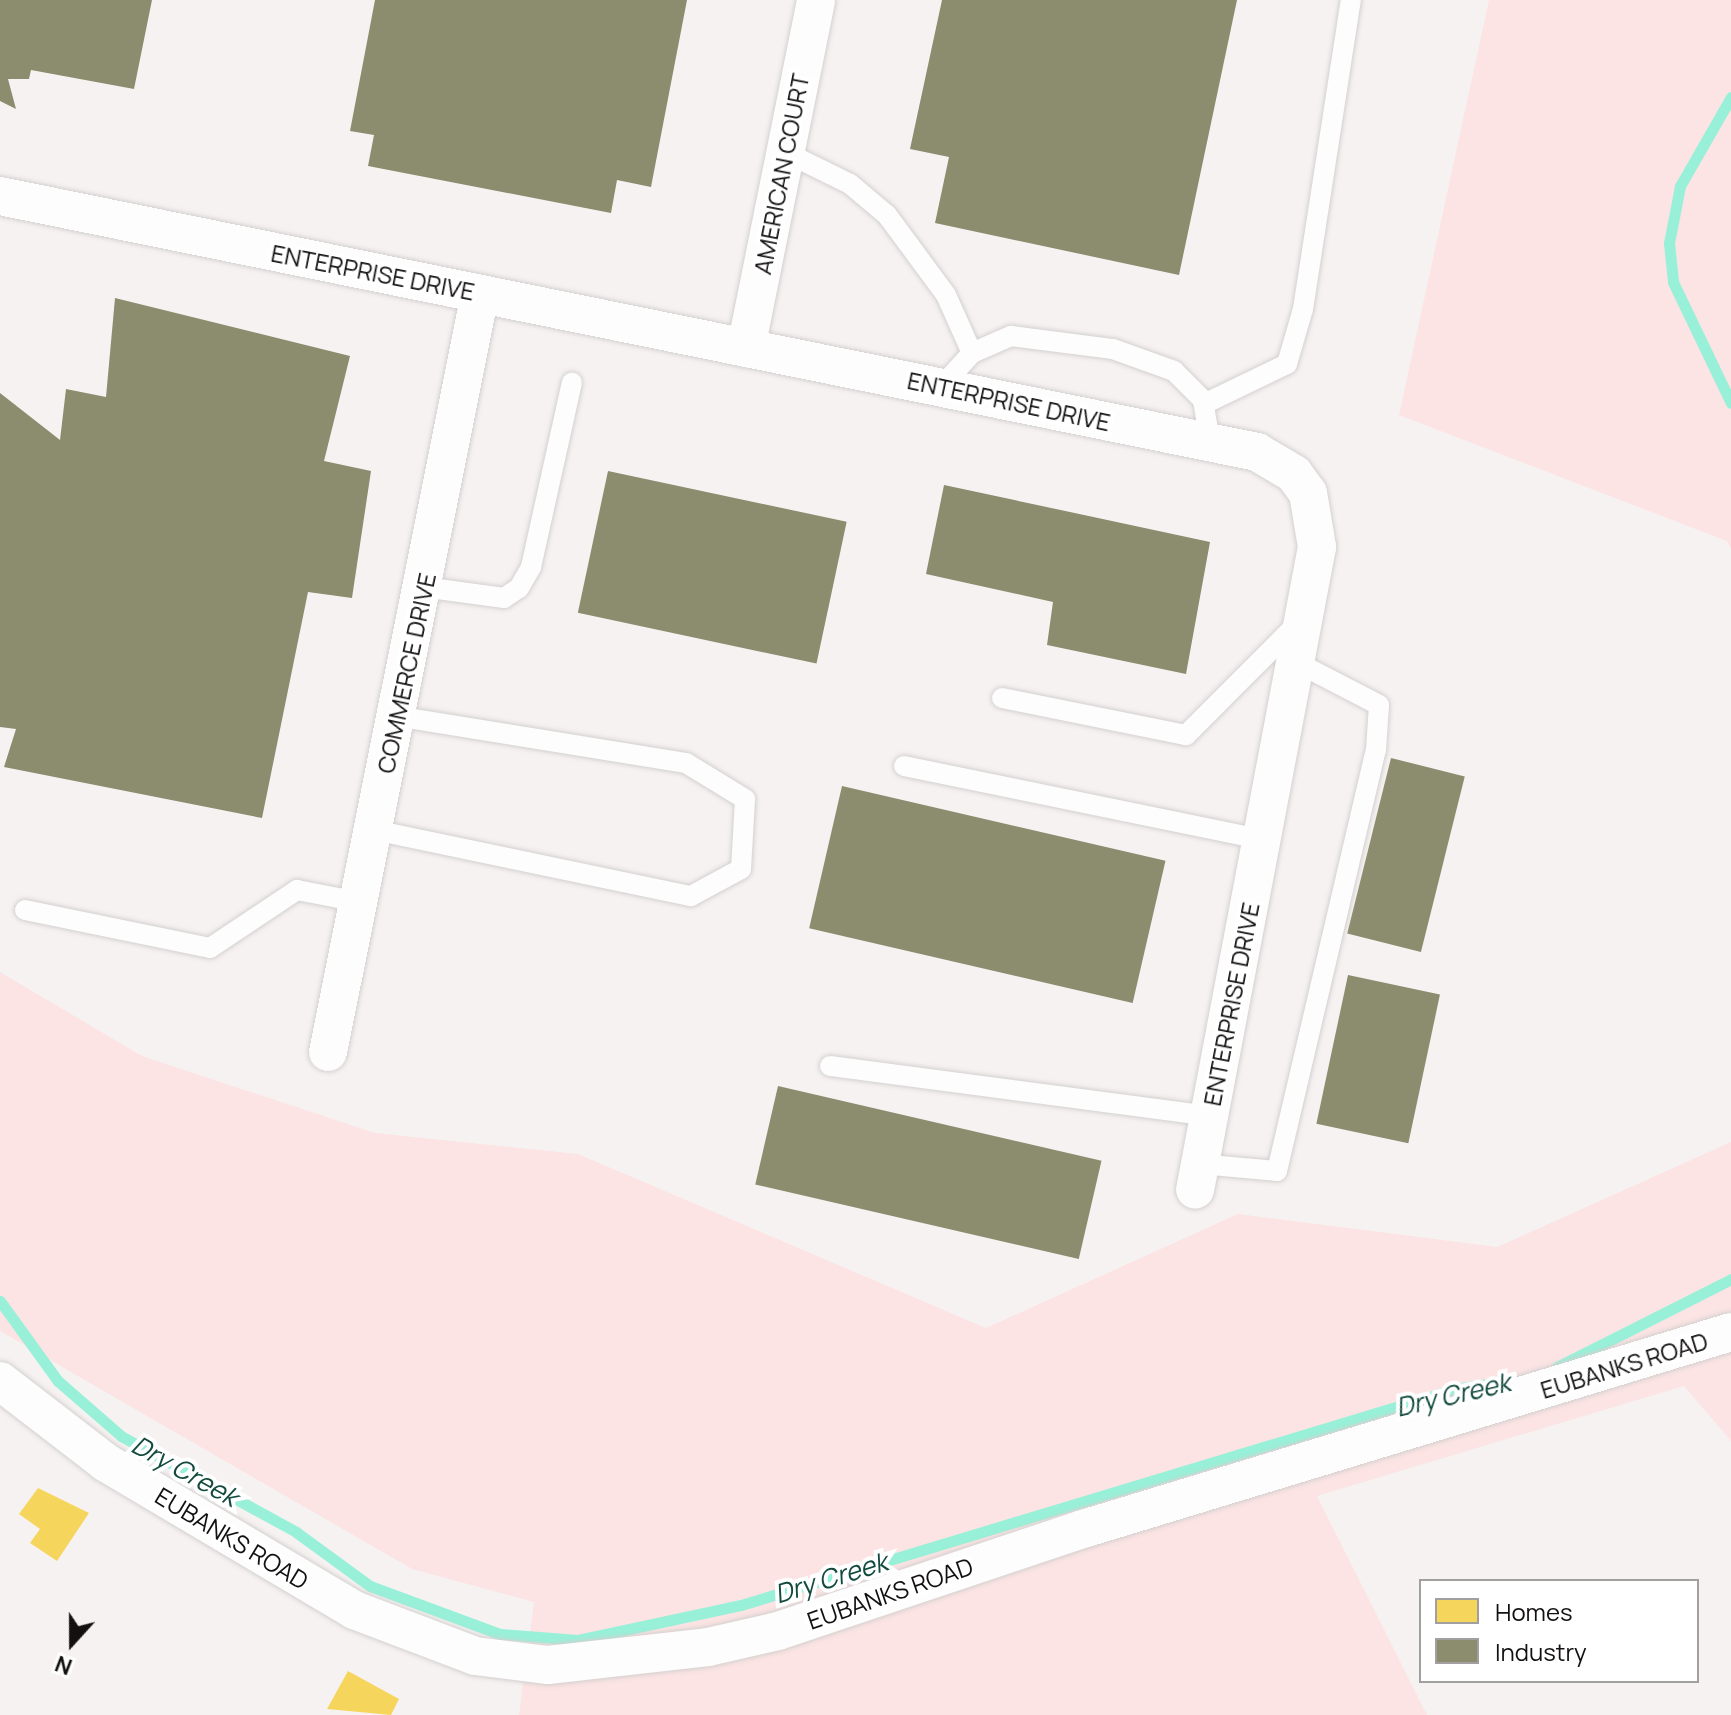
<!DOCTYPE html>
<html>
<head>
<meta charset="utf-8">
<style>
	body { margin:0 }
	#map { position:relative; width:1731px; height:1715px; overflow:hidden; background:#f7f2f2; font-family:Manrope,sans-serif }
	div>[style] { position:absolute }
	.green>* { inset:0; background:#fbe4e3 }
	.homes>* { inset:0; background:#f6d55c }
	.industry>* { inset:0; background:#8c8c6e; transform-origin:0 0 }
	.stream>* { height:11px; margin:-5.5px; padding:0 5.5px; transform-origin:5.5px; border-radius:5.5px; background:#98f0d8 }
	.roads { filter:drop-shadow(0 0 2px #d4d0d0) drop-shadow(0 0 2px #d4d0d0) }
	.service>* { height:20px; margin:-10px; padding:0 10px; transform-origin:10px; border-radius:10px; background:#fefdfd }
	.minor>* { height:38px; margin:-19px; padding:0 19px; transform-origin:19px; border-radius:19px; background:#fefdfd }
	span { translate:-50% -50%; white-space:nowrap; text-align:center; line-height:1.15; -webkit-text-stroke:8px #fff; paint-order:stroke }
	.street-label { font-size:24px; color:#131010 }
	.water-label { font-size:26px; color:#124a3d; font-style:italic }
	.legend { position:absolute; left:1419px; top:1579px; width:280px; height:104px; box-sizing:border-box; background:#fff; border:2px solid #a19f9f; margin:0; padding:10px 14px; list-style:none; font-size:24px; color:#131010 }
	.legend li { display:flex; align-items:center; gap:16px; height:40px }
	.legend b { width:40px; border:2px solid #a19f9f }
	.north { position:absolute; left:32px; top:1603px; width:80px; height:80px; -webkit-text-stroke:6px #fff; paint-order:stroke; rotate:201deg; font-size:22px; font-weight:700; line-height:32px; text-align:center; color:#131010 }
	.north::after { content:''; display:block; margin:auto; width:28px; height:36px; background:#131010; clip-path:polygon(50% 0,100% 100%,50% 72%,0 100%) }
</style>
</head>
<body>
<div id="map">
	<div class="green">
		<div style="clip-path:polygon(1489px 0,1731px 0,1731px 549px,1727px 541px,1399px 415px)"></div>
		<div style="clip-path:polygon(0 972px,142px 1056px,375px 1133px,578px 1154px,986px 1328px,1238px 1214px,1497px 1247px,1731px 1142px,1731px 1441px,1684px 1386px,1317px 1496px,1427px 1715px,519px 1715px,534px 1602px,412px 1569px,0 1331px)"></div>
	</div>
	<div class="homes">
		<div style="clip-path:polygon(38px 1488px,89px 1513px,57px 1561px,30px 1543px,40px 1529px,19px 1514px)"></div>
		<div style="clip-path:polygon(348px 1671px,399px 1699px,391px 1715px,327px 1709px)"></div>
	</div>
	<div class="industry">
		<div style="clip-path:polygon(0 0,152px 0,134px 89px,31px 70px,29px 79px,8px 79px,16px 109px,0 101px)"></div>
		<div style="clip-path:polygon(375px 0,687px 0,651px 187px,617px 180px,611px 213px,368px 166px,374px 135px,350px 131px)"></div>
		<div style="clip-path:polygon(942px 0,1237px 0,1179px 275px,935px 223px,949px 157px,910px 149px)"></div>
		<div style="clip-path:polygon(115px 298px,350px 356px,324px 461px,371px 471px,352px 598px,308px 592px,262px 818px,4px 767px,16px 729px,0 727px,0 393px,60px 440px,66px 389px,106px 397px)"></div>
		<div style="left:608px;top:471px;width:244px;height:145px;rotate:12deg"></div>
		<div style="clip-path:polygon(944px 485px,1210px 542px,1186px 674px,1047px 645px,1053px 602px,926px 574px)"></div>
		<div style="left:1391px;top:758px;width:76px;height:181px;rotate:14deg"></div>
		<div style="left:842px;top:786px;width:332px;height:146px;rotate:13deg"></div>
		<div style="left:1348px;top:975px;width:94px;height:152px;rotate:12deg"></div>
		<div style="left:778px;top:1086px;width:332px;height:101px;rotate:13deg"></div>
	</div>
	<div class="stream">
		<div style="left:1731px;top:97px;width:103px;rotate:119.8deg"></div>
		<div style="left:1680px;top:186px;width:58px;rotate:100.9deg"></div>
		<div style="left:1669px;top:243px;width:39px;rotate:84deg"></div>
		<div style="left:1673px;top:282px;width:134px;rotate:64.4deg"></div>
		<div style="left:0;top:1301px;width:99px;rotate:54.1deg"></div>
		<div style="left:58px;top:1381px;width:84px;rotate:41.1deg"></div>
		<div style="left:121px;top:1436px;width:200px;rotate:28.7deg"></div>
		<div style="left:296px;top:1532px;width:92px;rotate:36.1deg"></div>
		<div style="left:370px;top:1586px;width:139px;rotate:20.3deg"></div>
		<div style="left:500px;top:1634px;width:78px;rotate:4.4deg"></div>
		<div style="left:578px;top:1640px;width:167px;rotate:-12.1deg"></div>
		<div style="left:741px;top:1605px;width:746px;rotate:-16.83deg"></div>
		<div style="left:1455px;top:1389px;width:60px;rotate:-8.7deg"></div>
		<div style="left:1557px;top:1367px;width:195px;rotate:-26.8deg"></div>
	</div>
	<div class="roads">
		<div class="service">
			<div style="left:785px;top:152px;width:72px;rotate:26.2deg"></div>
			<div style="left:850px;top:184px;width:48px;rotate:40deg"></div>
			<div style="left:887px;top:215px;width:99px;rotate:53.6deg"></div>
			<div style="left:946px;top:295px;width:64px;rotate:65.9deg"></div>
			<div style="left:941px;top:387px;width:46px;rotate:-47.6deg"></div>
			<div style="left:972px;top:353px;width:43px;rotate:-23.6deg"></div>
			<div style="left:1011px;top:336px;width:103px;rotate:7.3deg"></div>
			<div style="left:1113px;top:349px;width:65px;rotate:19.8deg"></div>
			<div style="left:1174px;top:371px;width:41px;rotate:45deg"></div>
			<div style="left:1203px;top:400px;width:43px;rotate:80.5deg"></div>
			<div style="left:1204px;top:404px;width:92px;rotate:-25.7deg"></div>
			<div style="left:1287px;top:364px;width:57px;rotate:-73.8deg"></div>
			<div style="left:1303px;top:309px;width:313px;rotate:-81.2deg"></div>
			<div style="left:423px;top:587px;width:82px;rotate:7.7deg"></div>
			<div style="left:504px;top:598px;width:18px;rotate:-34deg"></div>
			<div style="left:519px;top:588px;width:24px;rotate:-60deg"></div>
			<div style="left:531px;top:567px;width:189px;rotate:-77.5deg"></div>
			<div style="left:1002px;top:698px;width:188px;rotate:11.4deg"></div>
			<div style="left:1186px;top:735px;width:157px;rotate:-45deg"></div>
			<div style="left:904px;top:766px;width:367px;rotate:11.6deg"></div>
			<div style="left:374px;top:830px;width:324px;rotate:11.8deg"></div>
			<div style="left:691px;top:896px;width:57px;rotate:-28.4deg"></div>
			<div style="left:741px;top:869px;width:70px;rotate:-86.7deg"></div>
			<div style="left:745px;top:799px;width:69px;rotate:-148.6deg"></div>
			<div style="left:686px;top:763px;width:293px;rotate:-170.8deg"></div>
			<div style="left:25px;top:910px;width:189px;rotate:11.6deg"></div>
			<div style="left:210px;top:948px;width:105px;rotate:-33.7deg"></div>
			<div style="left:297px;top:890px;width:63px;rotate:11deg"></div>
			<div style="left:830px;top:1066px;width:382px;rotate:7.5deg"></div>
			<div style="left:1200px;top:1164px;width:77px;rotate:5.2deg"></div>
			<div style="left:1277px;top:1171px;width:432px;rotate:-76.8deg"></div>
			<div style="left:1376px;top:750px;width:45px;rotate:-86.2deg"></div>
			<div style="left:1379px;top:705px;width:91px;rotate:-152.6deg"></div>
		</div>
		<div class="minor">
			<div style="left:0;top:196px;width:1283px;rotate:11.51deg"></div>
			<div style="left:1257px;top:452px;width:43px;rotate:30.7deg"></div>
			<div style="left:1294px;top:474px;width:24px;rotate:54deg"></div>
			<div style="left:1308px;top:493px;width:55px;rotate:80.5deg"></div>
			<div style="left:1317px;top:547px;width:654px;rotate:100.74deg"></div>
			<div style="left:746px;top:348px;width:355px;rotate:-78.6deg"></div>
			<div style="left:328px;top:1052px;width:773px;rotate:-78.66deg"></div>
			<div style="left:0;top:1381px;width:133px;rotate:37.6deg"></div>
			<div style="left:105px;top:1462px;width:290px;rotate:30.7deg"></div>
			<div style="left:354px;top:1610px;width:129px;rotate:20.8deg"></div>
			<div style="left:475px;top:1656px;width:74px;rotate:7deg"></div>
			<div style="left:548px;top:1665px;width:161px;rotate:-6.4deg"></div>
			<div style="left:708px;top:1647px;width:72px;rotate:-12.9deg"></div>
			<div style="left:778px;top:1631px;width:322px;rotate:-18.5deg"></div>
			<div style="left:1083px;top:1529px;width:677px;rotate:-16.91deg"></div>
		</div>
	</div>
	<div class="street-label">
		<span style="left:781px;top:174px;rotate:-79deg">AMERICAN COURT</span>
		<span style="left:373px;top:272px;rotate:11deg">ENTERPRISE DRIVE</span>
		<span style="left:1009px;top:401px;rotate:12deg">ENTERPRISE DRIVE</span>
		<span style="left:406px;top:673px;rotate:-78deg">COMMERCE DRIVE</span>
		<span style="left:1231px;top:1004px;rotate:-79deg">ENTERPRISE DRIVE</span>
		<span style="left:1624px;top:1365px;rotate:-17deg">EUBANKS ROAD</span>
		<span style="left:232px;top:1538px;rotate:31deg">EUBANKS ROAD</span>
		<span style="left:890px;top:1593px;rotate:-19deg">EUBANKS ROAD</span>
	</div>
	<div class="water-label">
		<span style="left:1453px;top:1395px;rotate:-13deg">Dry Creek</span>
		<span style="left:185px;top:1471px;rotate:29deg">Dry Creek</span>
		<span style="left:831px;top:1578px;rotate:-17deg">Dry Creek</span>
	</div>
	<ul class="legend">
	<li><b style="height:22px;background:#f6d55c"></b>Homes</li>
	<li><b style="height:22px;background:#8c8c6e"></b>Industry</li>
	</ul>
	<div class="north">N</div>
</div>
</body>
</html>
